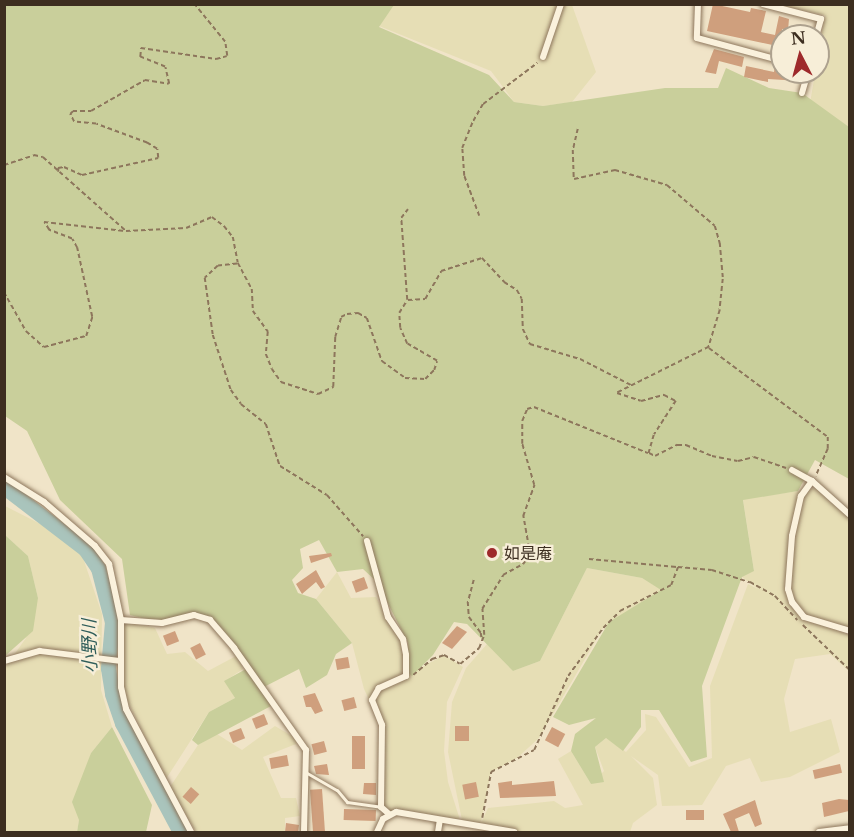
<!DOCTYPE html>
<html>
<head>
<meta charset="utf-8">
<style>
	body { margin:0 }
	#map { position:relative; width:854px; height:837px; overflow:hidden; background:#f0e4c8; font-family:"Libre Baskerville","Noto Sans JP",serif }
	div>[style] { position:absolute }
	.farmland>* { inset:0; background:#e6deb5 }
	.green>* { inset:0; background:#c9cf9b }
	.river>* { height:15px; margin:-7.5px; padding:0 7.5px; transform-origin:7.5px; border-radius:7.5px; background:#a9c4bc }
	.building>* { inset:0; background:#cf9f7d; transform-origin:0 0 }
	.path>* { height:1.5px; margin-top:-0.75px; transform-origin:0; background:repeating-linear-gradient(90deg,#8d765c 0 4.5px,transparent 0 7.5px) }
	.roads { filter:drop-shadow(0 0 2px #8d765c) drop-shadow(0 0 2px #8d765c) }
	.service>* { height:3px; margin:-1.5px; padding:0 1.5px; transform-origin:1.5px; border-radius:1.5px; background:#faf1dc }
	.minor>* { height:6px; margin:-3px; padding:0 3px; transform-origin:3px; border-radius:3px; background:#faf1dc }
	.dots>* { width:16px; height:16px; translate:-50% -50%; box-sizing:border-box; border:3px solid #f7eed8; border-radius:50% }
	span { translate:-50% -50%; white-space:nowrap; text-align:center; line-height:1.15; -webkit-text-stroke:4.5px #f7eed8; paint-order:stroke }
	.poi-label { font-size:16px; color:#3d2e20 }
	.left { translate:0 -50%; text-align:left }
	.water-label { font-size:18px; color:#2f5d5a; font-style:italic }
	.frame { position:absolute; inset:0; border:6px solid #3d2e20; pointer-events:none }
	.north { position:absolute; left:770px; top:24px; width:60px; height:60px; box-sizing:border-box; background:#f7eed8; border:2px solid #ada18e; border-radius:50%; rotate:354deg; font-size:16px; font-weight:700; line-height:24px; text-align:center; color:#3d2e20 }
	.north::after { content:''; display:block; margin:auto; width:21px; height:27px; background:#9e2a2b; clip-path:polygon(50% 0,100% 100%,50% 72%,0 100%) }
</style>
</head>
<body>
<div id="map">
	<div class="farmland">
		<div style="clip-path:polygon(394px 5px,572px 5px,596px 72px,572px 102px,543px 106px,514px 102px,491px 71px,379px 26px)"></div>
		<div style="clip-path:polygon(775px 5px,849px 5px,849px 127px,810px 103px,825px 15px)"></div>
		<div style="clip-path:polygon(819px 488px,849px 517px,849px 631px,811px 620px,849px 635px,849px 671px,830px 654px,795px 659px,784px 699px,790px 732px,831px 719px,840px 752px,790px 777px,761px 782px,750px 758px,726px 766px,702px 805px,662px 806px,658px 775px,631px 756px,653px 778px,657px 805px,633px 823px,630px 832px,522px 832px,462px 820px,448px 752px,452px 702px,466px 668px,487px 644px,513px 671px,540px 661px,587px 568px,642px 578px,662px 590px,603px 628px,539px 738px,517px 758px,491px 772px,481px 823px,488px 808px,554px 801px,565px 808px,583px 805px,558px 759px,571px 751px,591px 784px,604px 771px,595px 747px,606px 738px,626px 752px,646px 730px,645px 714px,656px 717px,689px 767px,712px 758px,710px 686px,748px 584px,758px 589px,742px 577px,724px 501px,754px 571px,743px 499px)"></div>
		<div style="clip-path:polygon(5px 506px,78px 543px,102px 614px,101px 690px,112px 727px,91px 753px,77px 832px,6px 832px,4px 669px,26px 638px,38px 598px,28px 556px,5px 535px)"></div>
		<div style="clip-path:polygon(337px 572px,351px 598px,376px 597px,405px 650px,406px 676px,444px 655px,463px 667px,447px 702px,444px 751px,448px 782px,460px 820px,389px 814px,381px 807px,382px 726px,364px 689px,352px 643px,316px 599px)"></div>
		<div style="clip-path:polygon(121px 620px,155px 628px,167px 654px,185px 652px,208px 671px,238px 655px,243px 669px,225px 681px,235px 698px,209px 712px,166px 779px,122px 690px)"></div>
		<div style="clip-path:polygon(275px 726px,297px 739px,296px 744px,263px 757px,281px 798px,296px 798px,300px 816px,285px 818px,285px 832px,196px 832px,170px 787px,198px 745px,217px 734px,242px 750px)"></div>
	</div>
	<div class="green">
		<div style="clip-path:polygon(5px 5px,394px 5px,379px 27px,489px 75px,514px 102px,543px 106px,665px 88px,718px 88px,726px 68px,769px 88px,802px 93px,849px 127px,849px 479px,815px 460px,798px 491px,743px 500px,754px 571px,742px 577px,702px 686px,707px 757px,691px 762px,659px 710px,641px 710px,641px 727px,623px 751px,606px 738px,595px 747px,604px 782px,591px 784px,571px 751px,575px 734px,596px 718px,569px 725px,553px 717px,609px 622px,661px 590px,642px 578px,587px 568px,540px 661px,513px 671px,467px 624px,454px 622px,433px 655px,412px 676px,406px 671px,408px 643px,377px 582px,363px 569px,337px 572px,319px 540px,300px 549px,303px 568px,292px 580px,298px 593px,316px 599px,352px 643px,336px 654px,327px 675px,306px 688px,299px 669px,260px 689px,271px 706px,198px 745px,192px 740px,209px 712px,235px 698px,224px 681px,246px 669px,210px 620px,195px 612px,162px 623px,130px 615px,122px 559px,60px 500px,27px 431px,5px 416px)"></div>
		<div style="clip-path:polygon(5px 535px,28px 556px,38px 598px,33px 631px,5px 656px)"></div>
		<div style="clip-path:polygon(112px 727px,152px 805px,146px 832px,77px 832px,79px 820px,72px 802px,91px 753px)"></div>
	</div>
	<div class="river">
		<div style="left:4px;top:487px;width:102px;rotate:37.4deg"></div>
		<div style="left:85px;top:549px;width:23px;rotate:56deg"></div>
		<div style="left:98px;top:568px;width:56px;rotate:75.5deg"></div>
		<div style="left:112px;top:622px;width:46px;rotate:95deg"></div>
		<div style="left:108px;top:668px;width:26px;rotate:81deg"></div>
		<div style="left:112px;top:694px;width:31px;rotate:71deg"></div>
		<div style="left:122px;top:723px;width:123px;rotate:62deg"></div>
	</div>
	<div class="building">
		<div style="clip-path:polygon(713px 4px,750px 12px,751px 8px,766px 11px,761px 32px,775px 35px,779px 16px,789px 19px,788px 30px,782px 29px,782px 47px,707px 31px)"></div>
		<div style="clip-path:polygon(714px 49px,744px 57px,742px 67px,719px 61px,716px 74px,705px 72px)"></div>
		<div style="clip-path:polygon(775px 65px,782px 66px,782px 72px,802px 72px,800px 81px,768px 79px,768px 82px,744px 77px,746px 66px,774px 72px)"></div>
		<div style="clip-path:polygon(331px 553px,332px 556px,311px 563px,309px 556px)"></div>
		<div style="clip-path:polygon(316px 570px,325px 587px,321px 589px,316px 582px,302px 594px,296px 584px)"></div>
		<div style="left:364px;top:577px;width:12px;height:13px;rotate:70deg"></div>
		<div style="clip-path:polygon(457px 626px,467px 632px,452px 649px,442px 643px)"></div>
		<div style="left:175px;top:631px;width:11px;height:13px;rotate:68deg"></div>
		<div style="left:200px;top:643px;width:13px;height:11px;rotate:63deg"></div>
		<div style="left:348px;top:657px;width:11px;height:13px;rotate:80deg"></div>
		<div style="clip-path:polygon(315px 693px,323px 711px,315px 714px,311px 707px,306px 707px,303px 696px)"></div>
		<div style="left:354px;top:697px;width:11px;height:13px;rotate:75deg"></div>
		<div style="left:264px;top:714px;width:11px;height:13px;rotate:68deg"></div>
		<div style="left:469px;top:726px;width:15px;height:14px;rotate:90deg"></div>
		<div style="left:552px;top:727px;width:15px;height:15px;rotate:28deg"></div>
		<div style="left:241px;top:728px;width:11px;height:13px;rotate:68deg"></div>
		<div style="left:352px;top:736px;width:13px;height:33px"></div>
		<div style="left:324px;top:741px;width:11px;height:13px;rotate:75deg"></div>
		<div style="left:287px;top:755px;width:11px;height:18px;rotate:80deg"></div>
		<div style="clip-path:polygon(327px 764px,329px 775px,316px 774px,314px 766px)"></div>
		<div style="left:840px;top:764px;width:9px;height:28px;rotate:77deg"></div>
		<div style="clip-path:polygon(512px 781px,512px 785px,554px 781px,556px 796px,500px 798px,498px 783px)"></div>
		<div style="left:476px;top:782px;width:15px;height:14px;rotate:79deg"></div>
		<div style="clip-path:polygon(364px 783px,376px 783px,376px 795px,363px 794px)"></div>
		<div style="left:191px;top:787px;width:11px;height:13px;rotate:41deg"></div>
		<div style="left:322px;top:789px;width:43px;height:12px;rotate:86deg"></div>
		<div style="clip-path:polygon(839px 799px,849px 800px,849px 811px,824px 817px,822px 803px)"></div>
		<div style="clip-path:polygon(755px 800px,762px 824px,755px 827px,749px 813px,735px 819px,739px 832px,731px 832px,723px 814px)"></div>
		<div style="left:344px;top:809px;width:32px;height:11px;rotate:2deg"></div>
		<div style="left:686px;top:810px;width:18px;height:10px"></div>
		<div style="clip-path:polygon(286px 823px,299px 825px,298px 832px,285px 832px)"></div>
	</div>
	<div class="path">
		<div style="left:578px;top:129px;width:22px;rotate:103deg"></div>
		<div style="left:573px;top:150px;width:29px;rotate:88deg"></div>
		<div style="left:574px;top:179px;width:42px;rotate:-12.4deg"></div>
		<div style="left:615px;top:170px;width:54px;rotate:16.1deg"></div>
		<div style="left:667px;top:185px;width:63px;rotate:40.5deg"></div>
		<div style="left:715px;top:226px;width:18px;rotate:74deg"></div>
		<div style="left:720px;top:243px;width:36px;rotate:85deg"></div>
		<div style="left:723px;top:279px;width:31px;rotate:96deg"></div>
		<div style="left:720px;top:310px;width:39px;rotate:107deg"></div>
		<div style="left:709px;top:347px;width:103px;rotate:153.4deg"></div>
		<div style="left:617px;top:393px;width:25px;rotate:18deg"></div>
		<div style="left:641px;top:401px;width:24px;rotate:-15deg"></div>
		<div style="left:664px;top:395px;width:13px;rotate:27deg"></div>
		<div style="left:676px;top:401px;width:40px;rotate:122.9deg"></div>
		<div style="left:654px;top:435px;width:19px;rotate:106deg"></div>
		<div style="left:649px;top:453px;width:7px;rotate:27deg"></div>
		<div style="left:655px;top:456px;width:25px;rotate:-27deg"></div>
		<div style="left:677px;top:445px;width:9px"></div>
		<div style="left:686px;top:445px;width:28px;rotate:23deg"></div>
		<div style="left:712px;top:456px;width:26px;rotate:11deg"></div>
		<div style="left:738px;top:461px;width:16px;rotate:-14deg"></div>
		<div style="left:754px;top:457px;width:34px;rotate:19deg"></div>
		<div style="left:4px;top:165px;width:32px;rotate:-18deg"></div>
		<div style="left:34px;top:155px;width:9px;rotate:13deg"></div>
		<div style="left:43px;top:157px;width:111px;rotate:41.7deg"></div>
		<div style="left:126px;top:231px;width:60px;rotate:-2.9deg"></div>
		<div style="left:186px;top:228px;width:28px;rotate:-23deg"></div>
		<div style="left:212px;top:217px;width:15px;rotate:37deg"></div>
		<div style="left:224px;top:226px;width:14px;rotate:51deg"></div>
		<div style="left:233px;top:237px;width:26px;rotate:79deg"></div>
		<div style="left:238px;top:263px;width:30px;rotate:62deg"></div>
		<div style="left:252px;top:289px;width:22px;rotate:87deg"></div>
		<div style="left:253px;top:311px;width:26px;rotate:54deg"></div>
		<div style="left:268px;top:332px;width:22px;rotate:95deg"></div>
		<div style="left:266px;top:354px;width:16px;rotate:68deg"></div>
		<div style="left:272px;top:369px;width:16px;rotate:55deg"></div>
		<div style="left:281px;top:382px;width:39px;rotate:18deg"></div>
		<div style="left:318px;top:394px;width:17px;rotate:-25deg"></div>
		<div style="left:333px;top:387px;width:50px;rotate:-87.7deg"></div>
		<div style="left:335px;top:337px;width:21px;rotate:-73deg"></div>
		<div style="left:341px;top:317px;width:7px;rotate:-27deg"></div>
		<div style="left:347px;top:314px;width:11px;rotate:-5deg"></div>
		<div style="left:358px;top:313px;width:10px;rotate:29deg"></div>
		<div style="left:367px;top:318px;width:46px;rotate:70.8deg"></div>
		<div style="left:382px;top:361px;width:29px;rotate:36deg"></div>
		<div style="left:405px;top:378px;width:20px;rotate:3deg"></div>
		<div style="left:425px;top:379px;width:13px;rotate:-45deg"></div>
		<div style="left:434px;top:370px;width:9px;rotate:-72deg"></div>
		<div style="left:437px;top:361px;width:34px;rotate:-150deg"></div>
		<div style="left:407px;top:344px;width:17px;rotate:-114deg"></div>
		<div style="left:400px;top:328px;width:15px;rotate:-94deg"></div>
		<div style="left:399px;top:313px;width:15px;rotate:-58deg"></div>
		<div style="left:407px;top:300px;width:82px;rotate:-94.2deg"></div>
		<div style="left:401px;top:218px;width:11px;rotate:-52deg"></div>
		<div style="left:58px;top:172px;width:4px;rotate:-90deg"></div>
		<div style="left:58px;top:168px;width:6px;rotate:-9deg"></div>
		<div style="left:64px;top:167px;width:20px;rotate:24deg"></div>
		<div style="left:82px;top:175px;width:78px;rotate:-12.6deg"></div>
		<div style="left:158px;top:158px;width:9px;rotate:-96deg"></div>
		<div style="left:157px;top:149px;width:12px;rotate:-149deg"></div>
		<div style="left:147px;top:143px;width:54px;rotate:-159.6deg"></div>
		<div style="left:96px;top:124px;width:22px;rotate:-175deg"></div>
		<div style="left:74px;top:122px;width:9px;rotate:-117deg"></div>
		<div style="left:70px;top:114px;width:4px;rotate:-45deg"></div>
		<div style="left:73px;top:111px;width:18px"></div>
		<div style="left:91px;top:111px;width:62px;rotate:-29.9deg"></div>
		<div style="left:145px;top:80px;width:24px;rotate:9deg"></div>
		<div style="left:169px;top:84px;width:17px;rotate:-103deg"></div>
		<div style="left:165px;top:67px;width:27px;rotate:-158deg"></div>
		<div style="left:140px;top:57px;width:9px;rotate:-84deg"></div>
		<div style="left:141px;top:48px;width:76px;rotate:8.3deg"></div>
		<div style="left:216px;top:59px;width:11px;rotate:-15deg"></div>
		<div style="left:227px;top:56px;width:14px;rotate:-98deg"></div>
		<div style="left:225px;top:42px;width:49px;rotate:-129.2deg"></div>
		<div style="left:479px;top:216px;width:43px;rotate:-110.6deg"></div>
		<div style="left:464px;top:176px;width:28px;rotate:-94deg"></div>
		<div style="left:462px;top:148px;width:29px;rotate:-68deg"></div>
		<div style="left:473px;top:121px;width:20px;rotate:-60deg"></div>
		<div style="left:483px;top:104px;width:68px;rotate:-37.2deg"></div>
		<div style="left:237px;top:264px;width:19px;rotate:174deg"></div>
		<div style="left:218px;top:266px;width:18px;rotate:137deg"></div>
		<div style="left:205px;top:278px;width:58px;rotate:82deg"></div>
		<div style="left:213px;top:335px;width:58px;rotate:71.9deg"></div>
		<div style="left:231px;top:390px;width:17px;rotate:54deg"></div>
		<div style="left:241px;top:404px;width:32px;rotate:39deg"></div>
		<div style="left:266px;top:424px;width:44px;rotate:71.6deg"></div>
		<div style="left:280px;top:466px;width:55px;rotate:31.7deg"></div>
		<div style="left:327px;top:495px;width:55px;rotate:48.7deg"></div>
		<div style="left:4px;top:292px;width:45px;rotate:60.6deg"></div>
		<div style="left:26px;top:331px;width:24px;rotate:42deg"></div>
		<div style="left:44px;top:347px;width:43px;rotate:-14.7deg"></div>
		<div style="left:86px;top:336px;width:20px;rotate:-72deg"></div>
		<div style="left:92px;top:317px;width:71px;rotate:-102.3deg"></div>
		<div style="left:77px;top:248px;width:10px;rotate:-119deg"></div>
		<div style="left:72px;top:239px;width:25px;rotate:-159deg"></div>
		<div style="left:49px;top:230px;width:9px;rotate:-122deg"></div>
		<div style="left:44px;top:222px;width:81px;rotate:6.3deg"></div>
		<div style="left:408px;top:300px;width:17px;rotate:-3deg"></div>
		<div style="left:425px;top:299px;width:32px;rotate:-60deg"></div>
		<div style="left:441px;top:271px;width:43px;rotate:-17.6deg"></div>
		<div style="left:482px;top:258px;width:33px;rotate:47deg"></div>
		<div style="left:504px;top:282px;width:15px;rotate:32deg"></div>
		<div style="left:517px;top:290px;width:10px;rotate:61deg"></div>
		<div style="left:522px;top:299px;width:30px;rotate:88deg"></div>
		<div style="left:523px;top:329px;width:17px;rotate:65deg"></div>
		<div style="left:530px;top:344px;width:52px;rotate:16.7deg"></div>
		<div style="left:580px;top:359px;width:57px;rotate:27deg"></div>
		<div style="left:709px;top:348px;width:149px;rotate:36.8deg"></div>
		<div style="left:828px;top:437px;width:12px;rotate:90deg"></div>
		<div style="left:828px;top:449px;width:30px;rotate:114deg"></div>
		<div style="left:589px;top:559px;width:88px;rotate:5.2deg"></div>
		<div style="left:474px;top:580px;width:23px;rotate:105deg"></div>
		<div style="left:468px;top:602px;width:15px;rotate:86deg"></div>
		<div style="left:469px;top:617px;width:20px;rotate:53deg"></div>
		<div style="left:481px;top:633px;width:7px;rotate:82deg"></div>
		<div style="left:803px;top:625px;width:65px;rotate:43.8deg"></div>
		<div style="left:413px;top:675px;width:25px;rotate:-40deg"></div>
		<div style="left:432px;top:659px;width:13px;rotate:-18deg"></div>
		<div style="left:444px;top:655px;width:18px;rotate:29deg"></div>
		<div style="left:460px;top:664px;width:25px;rotate:-40deg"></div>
		<div style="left:479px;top:648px;width:14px;rotate:-69deg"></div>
		<div style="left:484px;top:635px;width:26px;rotate:-94deg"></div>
		<div style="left:482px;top:609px;width:40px;rotate:-58deg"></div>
		<div style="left:503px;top:575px;width:23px;rotate:-29deg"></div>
		<div style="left:523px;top:564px;width:11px;rotate:-52deg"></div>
		<div style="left:530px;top:555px;width:40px;rotate:-100deg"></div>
		<div style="left:523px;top:516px;width:33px;rotate:-70deg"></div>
		<div style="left:534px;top:485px;width:43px;rotate:-106.3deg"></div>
		<div style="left:522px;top:444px;width:23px;rotate:-90deg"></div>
		<div style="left:522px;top:421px;width:13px;rotate:-67deg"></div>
		<div style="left:527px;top:409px;width:7px;rotate:-16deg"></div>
		<div style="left:534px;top:407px;width:123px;rotate:22deg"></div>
		<div style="left:482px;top:818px;width:47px;rotate:-78.9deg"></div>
		<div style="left:491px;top:772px;width:48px;rotate:-27.1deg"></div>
		<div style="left:534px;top:750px;width:81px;rotate:-65.3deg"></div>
		<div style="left:568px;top:676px;width:59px;rotate:-53.9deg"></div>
		<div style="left:603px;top:628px;width:24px;rotate:-45deg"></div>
		<div style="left:620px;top:611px;width:57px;rotate:-27deg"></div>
		<div style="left:671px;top:585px;width:19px;rotate:-69deg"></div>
		<div style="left:678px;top:567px;width:34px;rotate:5deg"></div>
		<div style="left:712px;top:570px;width:40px;rotate:18deg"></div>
		<div style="left:750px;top:582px;width:29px;rotate:29deg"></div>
		<div style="left:775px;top:596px;width:33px;rotate:47deg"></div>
	</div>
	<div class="roads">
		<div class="service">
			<div style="left:307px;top:773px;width:34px;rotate:30deg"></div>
			<div style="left:337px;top:790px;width:16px;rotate:50deg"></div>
			<div style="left:347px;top:802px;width:34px;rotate:8deg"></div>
		</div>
		<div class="minor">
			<div style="left:698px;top:4px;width:34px;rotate:92deg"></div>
			<div style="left:697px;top:38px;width:88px;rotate:15.1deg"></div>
			<div style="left:763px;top:4px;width:60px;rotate:14.5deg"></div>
			<div style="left:821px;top:19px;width:18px;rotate:106deg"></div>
			<div style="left:543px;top:57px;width:56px;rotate:-71.2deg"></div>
			<div style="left:802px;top:93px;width:22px;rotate:-74deg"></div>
			<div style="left:792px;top:470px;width:23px;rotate:29deg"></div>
			<div style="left:812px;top:481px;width:51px;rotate:41.8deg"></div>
			<div style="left:4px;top:477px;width:47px;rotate:32deg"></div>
			<div style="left:44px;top:502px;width:67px;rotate:40.8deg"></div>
			<div style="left:95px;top:546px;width:23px;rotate:52deg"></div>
			<div style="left:109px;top:564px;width:57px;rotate:77.9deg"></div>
			<div style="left:121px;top:620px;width:67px;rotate:90deg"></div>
			<div style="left:121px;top:687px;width:23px;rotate:77deg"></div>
			<div style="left:126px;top:709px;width:139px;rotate:62.1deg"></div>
			<div style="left:812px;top:481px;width:19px;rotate:126deg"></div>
			<div style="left:801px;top:496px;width:41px;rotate:102.7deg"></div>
			<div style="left:792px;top:536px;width:53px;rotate:94.3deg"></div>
			<div style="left:788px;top:589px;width:14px;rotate:73deg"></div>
			<div style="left:792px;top:602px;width:19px;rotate:51deg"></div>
			<div style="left:804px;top:617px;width:48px;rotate:16.9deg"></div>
			<div style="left:367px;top:541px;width:79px;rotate:74.6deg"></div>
			<div style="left:388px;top:617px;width:27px;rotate:56deg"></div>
			<div style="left:403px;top:639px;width:16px;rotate:79deg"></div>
			<div style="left:406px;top:655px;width:21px;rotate:90deg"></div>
			<div style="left:406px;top:676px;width:30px;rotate:156deg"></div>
			<div style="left:379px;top:688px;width:14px;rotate:120deg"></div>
			<div style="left:372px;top:700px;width:27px;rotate:68deg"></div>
			<div style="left:382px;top:725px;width:82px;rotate:90.7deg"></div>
			<div style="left:381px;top:807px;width:11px;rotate:41deg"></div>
			<div style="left:121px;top:620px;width:41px;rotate:4.2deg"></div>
			<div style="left:162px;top:623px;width:33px;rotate:-14deg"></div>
			<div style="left:194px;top:615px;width:17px;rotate:17deg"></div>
			<div style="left:210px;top:620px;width:37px;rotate:49deg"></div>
			<div style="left:234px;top:648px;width:125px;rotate:54.8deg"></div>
			<div style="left:306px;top:750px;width:82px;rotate:91.4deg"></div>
			<div style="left:4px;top:661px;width:37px;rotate:-16deg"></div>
			<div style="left:40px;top:651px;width:81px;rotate:7.1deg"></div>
			<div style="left:377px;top:832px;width:14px;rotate:-65deg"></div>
			<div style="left:383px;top:819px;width:15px;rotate:-28deg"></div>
			<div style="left:396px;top:812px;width:120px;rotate:9.6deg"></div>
			<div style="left:438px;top:832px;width:12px;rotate:-81deg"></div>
			<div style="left:819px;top:832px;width:31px;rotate:-7deg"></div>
		</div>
	</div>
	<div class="dots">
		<div style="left:492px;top:553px;background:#9e2a2b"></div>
	</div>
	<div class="poi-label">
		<span class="left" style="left:504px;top:553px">如是庵</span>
	</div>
	<div class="water-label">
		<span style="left:90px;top:646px;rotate:-91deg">小野川</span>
	</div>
	<div class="frame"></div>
	<div class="north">N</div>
</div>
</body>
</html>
